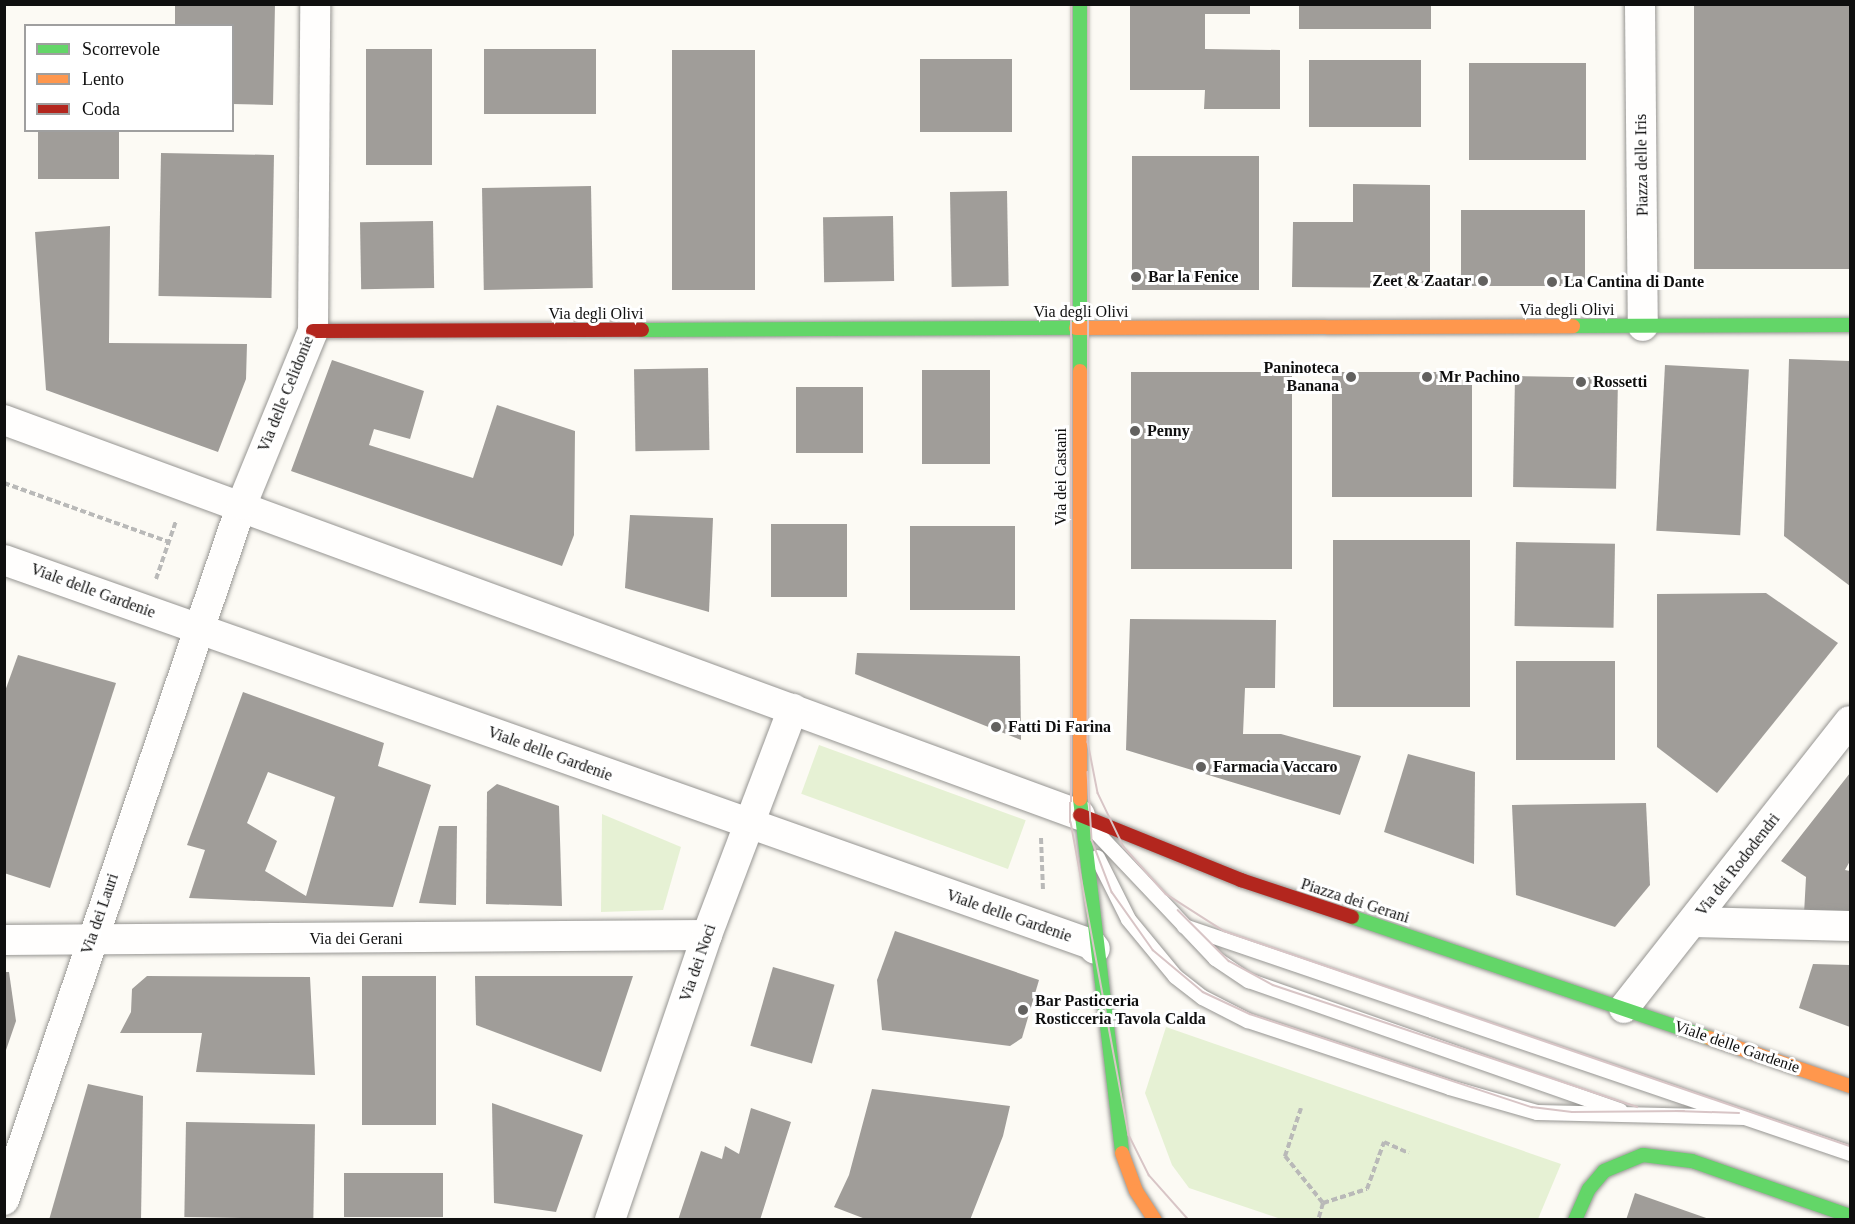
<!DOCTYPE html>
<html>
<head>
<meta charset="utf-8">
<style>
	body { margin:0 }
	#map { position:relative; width:1855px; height:1224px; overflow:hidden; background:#fcfaf4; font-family:"Times New Roman",serif }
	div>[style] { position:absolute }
	.green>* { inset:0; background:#e6f1d4; transform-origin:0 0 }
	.building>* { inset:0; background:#a09d99; transform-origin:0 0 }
	.path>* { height:4px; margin-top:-2px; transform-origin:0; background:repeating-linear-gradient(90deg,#b9b9b8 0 6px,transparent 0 9px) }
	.roads { filter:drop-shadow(0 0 2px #969592) drop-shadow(0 0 2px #969592) }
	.lane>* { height:15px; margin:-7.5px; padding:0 7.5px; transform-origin:7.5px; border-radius:7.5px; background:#fffefd }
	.street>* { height:30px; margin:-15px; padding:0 15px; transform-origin:15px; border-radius:15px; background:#fffefd }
	.fast>* { height:14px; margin:-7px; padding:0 7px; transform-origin:7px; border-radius:7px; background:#63d668 }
	.slow>* { height:14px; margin:-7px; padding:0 7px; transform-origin:7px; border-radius:7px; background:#ff974d }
	.jam>* { height:14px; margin:-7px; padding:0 7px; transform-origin:7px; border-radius:7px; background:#b3261e }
	.tram>* { height:1.5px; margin:-0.75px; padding:0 0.75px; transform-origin:0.75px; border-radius:0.75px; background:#d8c5c6 }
	.dots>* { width:16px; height:16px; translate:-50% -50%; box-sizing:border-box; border:3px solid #fff; border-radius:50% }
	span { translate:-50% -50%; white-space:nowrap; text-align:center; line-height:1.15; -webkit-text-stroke:6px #fff; paint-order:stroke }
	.street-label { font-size:16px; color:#0f0f0f }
	.poi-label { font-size:16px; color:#0f0f0f; font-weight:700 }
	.left { translate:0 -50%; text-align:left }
	.right { translate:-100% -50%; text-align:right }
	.frame { position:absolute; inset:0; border:6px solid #0f0f0f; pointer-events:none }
	.legend { position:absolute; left:24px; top:24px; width:210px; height:108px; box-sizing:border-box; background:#fff; border:2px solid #9f9f9f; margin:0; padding:8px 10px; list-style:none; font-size:18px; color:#0f0f0f }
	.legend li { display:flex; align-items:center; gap:12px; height:30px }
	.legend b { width:30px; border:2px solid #9f9f9f }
</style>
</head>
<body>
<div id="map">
	<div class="green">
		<div style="left:819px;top:745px;width:220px;height:52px;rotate:20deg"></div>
		<div style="clip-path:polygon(602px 814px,681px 847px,663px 910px,601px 912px)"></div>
		<div style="clip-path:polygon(1166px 1027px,1561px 1164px,1538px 1219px,1281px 1219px,1189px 1188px,1172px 1165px,1145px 1093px)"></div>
	</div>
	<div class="building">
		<div style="clip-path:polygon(175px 4px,275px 4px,273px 105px,232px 104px,232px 26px,175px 26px)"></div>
		<div style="clip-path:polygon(1130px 4px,1250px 4px,1250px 14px,1205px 14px,1205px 49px,1280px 50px,1280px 109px,1204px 109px,1205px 90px,1130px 90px)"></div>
		<div style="left:1299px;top:4px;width:132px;height:25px"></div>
		<div style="left:1694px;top:4px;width:156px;height:265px"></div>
		<div style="left:432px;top:49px;width:116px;height:66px;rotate:90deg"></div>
		<div style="left:484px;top:49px;width:112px;height:65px"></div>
		<div style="left:755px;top:50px;width:240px;height:83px;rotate:90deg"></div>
		<div style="left:920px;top:59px;width:92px;height:73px"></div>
		<div style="left:1309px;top:60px;width:112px;height:67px"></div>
		<div style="left:1469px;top:63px;width:117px;height:97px"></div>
		<div style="left:38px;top:130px;width:81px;height:49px"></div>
		<div style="left:161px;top:153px;width:113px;height:143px;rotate:1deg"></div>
		<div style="left:1132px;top:156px;width:127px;height:134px"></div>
		<div style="clip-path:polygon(1353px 184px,1430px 185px,1430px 288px,1292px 287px,1293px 222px,1353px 222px)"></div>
		<div style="left:591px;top:186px;width:102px;height:109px;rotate:89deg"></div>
		<div style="left:1007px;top:191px;width:95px;height:57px;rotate:89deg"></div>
		<div style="left:1461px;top:210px;width:124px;height:76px"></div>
		<div style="left:893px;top:216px;width:65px;height:70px;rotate:89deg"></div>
		<div style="left:433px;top:221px;width:67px;height:73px;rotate:89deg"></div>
		<div style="clip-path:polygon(110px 226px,109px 343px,247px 344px,246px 379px,218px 452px,46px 390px,35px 232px)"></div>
		<div style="clip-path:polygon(1789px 359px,1850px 361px,1850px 586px,1784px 536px)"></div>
		<div style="clip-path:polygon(332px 360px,424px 391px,410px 439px,374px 429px,369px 445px,473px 478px,497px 405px,575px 431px,574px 535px,562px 566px,291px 471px)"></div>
		<div style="left:1665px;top:365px;width:84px;height:166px;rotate:3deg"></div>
		<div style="left:708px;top:368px;width:82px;height:74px;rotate:89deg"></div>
		<div style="left:990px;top:370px;width:94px;height:68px;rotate:90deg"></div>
		<div style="left:1131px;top:372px;width:161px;height:197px"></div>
		<div style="left:1332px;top:372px;width:140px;height:125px"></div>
		<div style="left:1515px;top:376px;width:103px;height:111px;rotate:1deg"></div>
		<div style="left:796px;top:387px;width:67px;height:66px"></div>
		<div style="clip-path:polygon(630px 515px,713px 518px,709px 612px,625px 588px)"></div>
		<div style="left:771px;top:524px;width:76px;height:73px"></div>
		<div style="left:1015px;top:526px;width:84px;height:105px;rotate:90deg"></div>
		<div style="left:1333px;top:540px;width:137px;height:167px"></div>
		<div style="left:1516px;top:542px;width:99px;height:84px;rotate:1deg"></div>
		<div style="clip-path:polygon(1766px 593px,1838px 643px,1717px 793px,1657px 747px,1657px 594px)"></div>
		<div style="clip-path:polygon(1130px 619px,1276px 620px,1275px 688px,1245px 688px,1243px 734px,1281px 734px,1361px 756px,1340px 815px,1126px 750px)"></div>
		<div style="clip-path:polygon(857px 653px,1020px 656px,1021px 740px,855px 674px)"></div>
		<div style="clip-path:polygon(18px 655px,116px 683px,50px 888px,4px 873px,4px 694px)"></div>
		<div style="left:1516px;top:661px;width:99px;height:99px"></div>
		<div style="clip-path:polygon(evenodd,243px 692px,384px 743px,378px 766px,431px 785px,393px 907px,189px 898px,205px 850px,187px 845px,243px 692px,268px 772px,335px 797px,306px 896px,265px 871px,277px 841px,247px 823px,268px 772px)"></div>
		<div style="clip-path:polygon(1408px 754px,1475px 772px,1474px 864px,1384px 832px)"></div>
		<div style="clip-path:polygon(1850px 773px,1850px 861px,1845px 870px,1850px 871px,1850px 914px,1804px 914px,1806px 877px,1781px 861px)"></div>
		<div style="clip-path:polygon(497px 784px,559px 806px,562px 906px,486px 904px,487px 792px)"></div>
		<div style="clip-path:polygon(1646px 803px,1650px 885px,1615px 927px,1516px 895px,1512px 805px)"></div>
		<div style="clip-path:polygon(439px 826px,457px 826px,456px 905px,419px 903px)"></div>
		<div style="clip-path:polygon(895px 931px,1039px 980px,1022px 1038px,1010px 1046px,882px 1030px,877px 980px)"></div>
		<div style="clip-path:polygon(1813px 964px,1850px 965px,1850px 1027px,1799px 1008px)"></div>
		<div style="left:773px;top:967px;width:64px;height:82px;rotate:16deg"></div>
		<div style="clip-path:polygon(4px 972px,9px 972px,16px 1021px,5px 1053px)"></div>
		<div style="clip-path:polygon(147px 976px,310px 977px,315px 1075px,196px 1072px,202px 1033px,120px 1033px,131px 1012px,132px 989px)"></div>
		<div style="left:362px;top:976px;width:74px;height:149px"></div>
		<div style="clip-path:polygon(475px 976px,633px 976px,601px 1072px,476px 1025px)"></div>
		<div style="clip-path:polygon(88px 1084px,143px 1096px,141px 1220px,49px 1220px)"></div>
		<div style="clip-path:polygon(872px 1089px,1010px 1106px,1003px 1136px,970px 1220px,868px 1220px,834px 1207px,849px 1175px)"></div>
		<div style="clip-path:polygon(492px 1103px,583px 1135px,556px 1212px,494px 1203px)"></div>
		<div style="clip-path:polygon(751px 1108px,791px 1122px,760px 1220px,678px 1220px,701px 1151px,722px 1159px,725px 1146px,739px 1154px)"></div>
		<div style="left:186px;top:1122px;width:129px;height:95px;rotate:1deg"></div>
		<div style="left:344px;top:1173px;width:99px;height:44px"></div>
		<div style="clip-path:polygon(1635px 1193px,1709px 1219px,1709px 1220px,1626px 1220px)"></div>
	</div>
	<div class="path">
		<div style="left:4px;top:483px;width:175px;rotate:19.7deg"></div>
		<div style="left:156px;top:579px;width:61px;rotate:-71deg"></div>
		<div style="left:1041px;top:838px;width:53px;rotate:87.8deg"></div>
		<div style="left:1301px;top:1108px;width:51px;rotate:108.4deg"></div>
		<div style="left:1285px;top:1156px;width:60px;rotate:51deg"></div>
		<div style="left:1323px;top:1203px;width:18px;rotate:106deg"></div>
		<div style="left:1323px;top:1203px;width:46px;rotate:-17.7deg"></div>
		<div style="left:1367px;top:1189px;width:50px;rotate:-70.1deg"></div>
		<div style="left:1384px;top:1142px;width:27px;rotate:24deg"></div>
	</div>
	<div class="roads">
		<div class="lane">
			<div style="left:1095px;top:831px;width:175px;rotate:46.6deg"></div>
			<div style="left:1215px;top:958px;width:40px;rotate:34deg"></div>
			<div style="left:1248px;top:980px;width:394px;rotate:19.3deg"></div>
			<div style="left:1097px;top:857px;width:69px;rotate:63.4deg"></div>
			<div style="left:1128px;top:919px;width:74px;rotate:50.5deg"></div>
			<div style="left:1175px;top:976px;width:34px;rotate:38deg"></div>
			<div style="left:1202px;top:997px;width:51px;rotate:27.1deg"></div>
			<div style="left:1247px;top:1020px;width:213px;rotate:18.3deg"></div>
			<div style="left:1449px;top:1087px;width:91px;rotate:15.9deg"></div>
			<div style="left:1537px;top:1112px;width:208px;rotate:1.4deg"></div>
			<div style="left:1184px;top:926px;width:704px;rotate:18.82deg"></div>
		</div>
		<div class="street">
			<div style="left:1640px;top:4px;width:322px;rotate:89.5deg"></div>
			<div style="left:4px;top:420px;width:1146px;rotate:20.16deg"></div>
			<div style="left:4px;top:560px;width:1153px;rotate:19.46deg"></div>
			<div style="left:1091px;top:944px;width:6px;rotate:51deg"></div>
			<div style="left:1693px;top:922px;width:157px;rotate:1.5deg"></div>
			<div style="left:4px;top:940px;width:703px;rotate:-0.41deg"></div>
			<div style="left:1624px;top:1008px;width:365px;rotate:-51.8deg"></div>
			<div style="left:4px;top:1200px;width:736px;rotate:-71.12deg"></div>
			<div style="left:242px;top:504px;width:187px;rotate:-67.7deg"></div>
			<div style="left:313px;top:331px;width:327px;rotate:-89.6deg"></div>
			<div style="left:610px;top:1220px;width:301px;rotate:-71.2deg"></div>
			<div style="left:707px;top:935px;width:242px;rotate:-69.2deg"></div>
		</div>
		<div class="fast">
			<div style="left:1080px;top:4px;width:367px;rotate:90deg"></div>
			<div style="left:1573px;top:326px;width:277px;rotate:-0.2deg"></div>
			<div style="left:642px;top:330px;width:434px;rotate:-0.3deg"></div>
			<div style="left:1080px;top:799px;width:356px;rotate:83.2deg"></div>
			<div style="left:1352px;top:917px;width:377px;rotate:18.7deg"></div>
			<div style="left:1575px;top:1220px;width:34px;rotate:-66deg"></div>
			<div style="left:1589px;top:1189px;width:23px;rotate:-50deg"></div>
			<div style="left:1604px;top:1171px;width:42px;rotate:-22.3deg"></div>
			<div style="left:1643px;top:1155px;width:49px;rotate:7deg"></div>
			<div style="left:1692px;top:1161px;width:167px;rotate:19.2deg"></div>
		</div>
		<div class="slow">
			<div style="left:1076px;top:328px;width:497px;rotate:-0.2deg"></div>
			<div style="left:1080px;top:371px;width:428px;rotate:90deg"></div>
			<div style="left:1709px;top:1038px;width:149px;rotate:18.8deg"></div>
			<div style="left:1122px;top:1153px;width:40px;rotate:69.8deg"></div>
			<div style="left:1136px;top:1191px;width:35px;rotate:57deg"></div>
		</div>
		<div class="jam">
			<div style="left:313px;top:331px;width:329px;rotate:-0.2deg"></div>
			<div style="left:1080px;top:815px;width:174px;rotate:22deg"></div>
			<div style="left:1241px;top:880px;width:117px;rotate:18.4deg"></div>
		</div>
	</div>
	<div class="tram">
		<div style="left:1072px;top:4px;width:818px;rotate:90.07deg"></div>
		<div style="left:1071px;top:822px;width:318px;rotate:79.5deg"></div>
		<div style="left:1129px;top:1135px;width:45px;rotate:63.4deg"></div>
		<div style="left:1149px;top:1175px;width:60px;rotate:48.4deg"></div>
		<div style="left:1089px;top:4px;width:738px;rotate:90.08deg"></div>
		<div style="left:1088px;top:742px;width:52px;rotate:78.9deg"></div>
		<div style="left:1098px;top:793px;width:60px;rotate:64.3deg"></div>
		<div style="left:1124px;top:847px;width:63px;rotate:48.2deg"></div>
		<div style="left:1166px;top:894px;width:69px;rotate:32.5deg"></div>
		<div style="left:1224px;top:931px;width:662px;rotate:18.96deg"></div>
		<div style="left:1088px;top:772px;width:68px;rotate:86.6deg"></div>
		<div style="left:1092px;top:840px;width:56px;rotate:69deg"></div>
		<div style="left:1112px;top:892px;width:71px;rotate:54.7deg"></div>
		<div style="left:1153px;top:950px;width:65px;rotate:40deg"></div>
		<div style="left:1203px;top:992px;width:52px;rotate:25.1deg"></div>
		<div style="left:1250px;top:1014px;width:297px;rotate:18.3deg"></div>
		<div style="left:1532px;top:1107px;width:40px;rotate:7.1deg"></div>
		<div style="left:1572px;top:1112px;width:112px;rotate:-0.5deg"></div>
		<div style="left:1178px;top:910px;width:72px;rotate:45deg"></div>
		<div style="left:1229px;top:961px;width:50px;rotate:28.6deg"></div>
		<div style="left:1273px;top:985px;width:384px;rotate:18.5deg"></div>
		<div style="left:1676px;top:1111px;width:63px;rotate:1.8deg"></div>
	</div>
	<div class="dots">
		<div style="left:1136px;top:277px;background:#62615f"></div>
		<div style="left:1483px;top:281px;background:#62615f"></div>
		<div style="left:1552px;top:282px;background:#62615f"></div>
		<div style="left:1351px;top:377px;background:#62615f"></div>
		<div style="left:1427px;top:377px;background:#62615f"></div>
		<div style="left:1581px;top:382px;background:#62615f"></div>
		<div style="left:1135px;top:431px;background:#62615f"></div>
		<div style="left:996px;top:727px;background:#62615f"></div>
		<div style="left:1201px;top:767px;background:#62615f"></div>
		<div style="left:1023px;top:1010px;background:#62615f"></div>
	</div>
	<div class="street-label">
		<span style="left:1642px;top:165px;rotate:-91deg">Piazza delle Iris</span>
		<span style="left:1567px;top:310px">Via degli Olivi</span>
		<span style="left:1081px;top:312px">Via degli Olivi</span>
		<span style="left:596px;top:314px">Via degli Olivi</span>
		<span style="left:286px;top:394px;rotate:-68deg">Via delle Celidonie</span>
		<span style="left:1061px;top:477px;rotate:-90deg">Via dei Castani</span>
		<span style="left:93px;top:591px;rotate:20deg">Viale delle Gardenie</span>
		<span style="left:550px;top:754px;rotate:20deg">Viale delle Gardenie</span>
		<span style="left:1738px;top:865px;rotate:-52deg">Via dei Rododendri</span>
		<span style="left:1355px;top:901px;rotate:18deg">Piazza dei Gerani</span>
		<span style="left:100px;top:914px;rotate:-71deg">Via dei Lauri</span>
		<span style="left:1009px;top:916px;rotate:19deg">Viale delle Gardenie</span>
		<span style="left:356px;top:939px">Via dei Gerani</span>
		<span style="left:698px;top:963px;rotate:-71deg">Via dei Noci</span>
		<span style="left:1737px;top:1047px;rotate:19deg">Viale delle Gardenie</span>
	</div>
	<div class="poi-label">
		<span class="left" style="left:1148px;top:277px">Bar la Fenice</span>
		<span class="right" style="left:1471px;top:281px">Zeet &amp; Zaatar</span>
		<span class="left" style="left:1564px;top:282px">La Cantina di Dante</span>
		<span class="right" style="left:1339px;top:377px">Paninoteca<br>Banana</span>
		<span class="left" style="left:1439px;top:377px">Mr Pachino</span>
		<span class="left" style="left:1593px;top:382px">Rossetti</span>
		<span class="left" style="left:1147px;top:431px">Penny</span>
		<span class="left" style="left:1008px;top:727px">Fatti Di Farina</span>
		<span class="left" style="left:1213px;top:767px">Farmacia Vaccaro</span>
		<span class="left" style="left:1035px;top:1010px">Bar Pasticceria<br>Rosticceria Tavola Calda</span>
	</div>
	<div class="frame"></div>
	<ul class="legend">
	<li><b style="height:8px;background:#63d668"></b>Scorrevole</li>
	<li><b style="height:8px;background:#ff974d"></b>Lento</li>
	<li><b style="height:8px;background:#b3261e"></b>Coda</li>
	</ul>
</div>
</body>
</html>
